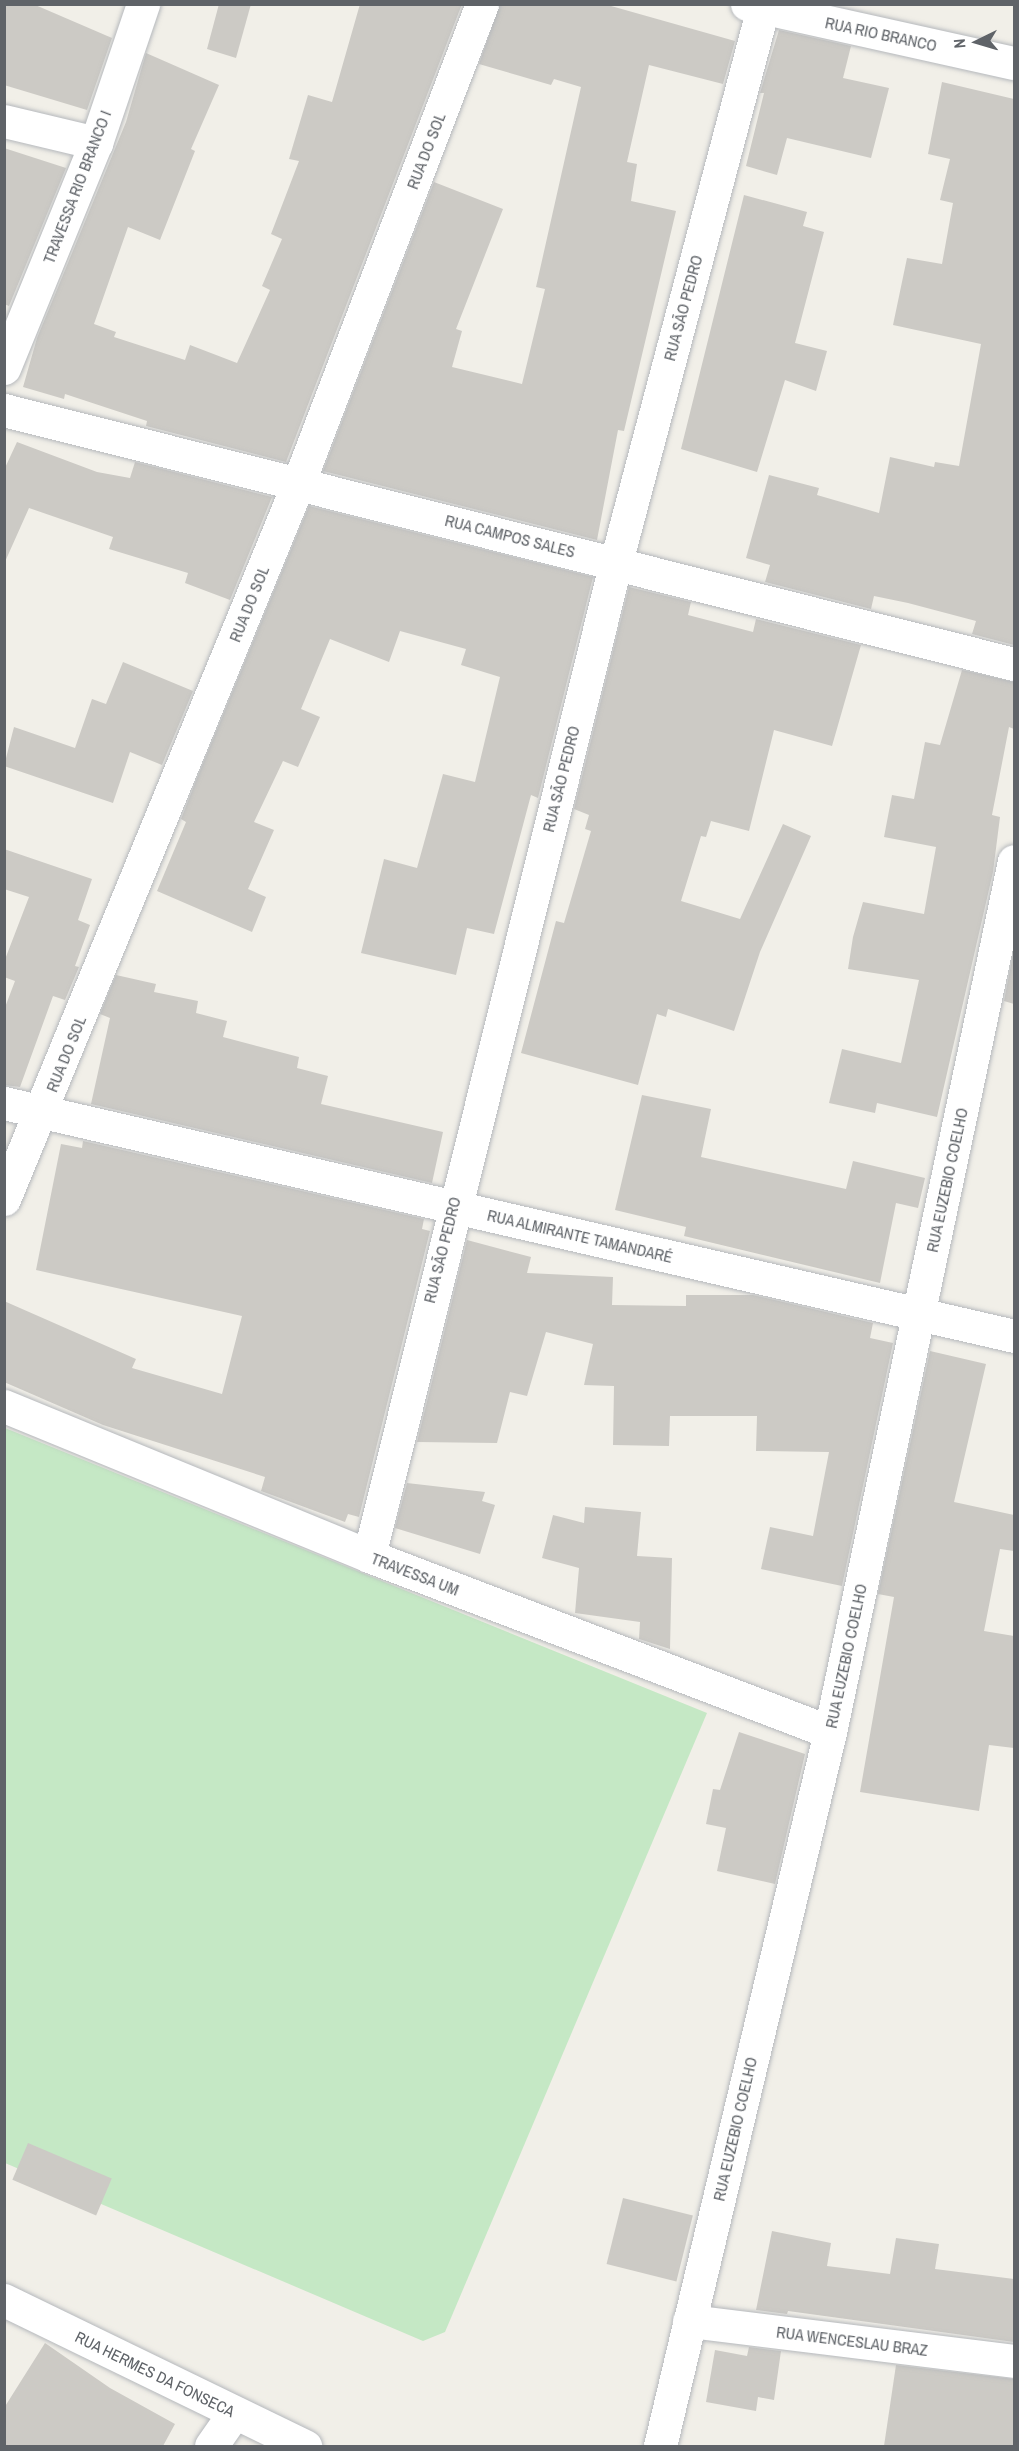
<!DOCTYPE html>
<html>
<head>
<meta charset="utf-8">
<style>
	body { margin:0 }
	#map { position:relative; width:1019px; height:2451px; overflow:hidden; background:#f1efe8; font-family:"Archivo Narrow",sans-serif }
	div>[style] { position:absolute }
	.green>* { inset:0; background:#c5e8c5 }
	.building>* { inset:0; background:#cccac5; transform-origin:0 0 }
	.roads { filter:drop-shadow(0 0 2px #b5b8bc) drop-shadow(0 0 2px #b5b8bc) }
	.minor>* { height:33px; margin:-16.5px; padding:0 16.5px; transform-origin:16.5px; border-radius:16.5px; background:#fff }
	span { translate:-50% -50%; white-space:nowrap; text-align:center; line-height:1.15; -webkit-text-stroke:4.5px #fff; paint-order:stroke }
	.street-label { font-size:16px; color:#5f6368 }
	.frame { position:absolute; inset:0; border:6px solid #5f6368; pointer-events:none }
	.north { position:absolute; left:947px; top:12px; width:60px; height:60px; -webkit-text-stroke:4px #fff; paint-order:stroke; rotate:265deg; font-size:16px; font-weight:700; line-height:24px; text-align:center; color:#5f6368 }
	.north::after { content:''; display:block; margin:auto; width:21px; height:27px; background:#5f6368; clip-path:polygon(50% 0,100% 100%,50% 72%,0 100%) }
</style>
</head>
<body>
<div id="map">
	<div class="green">
		<div style="clip-path:polygon(5px 1428px,707px 1713px,445px 2332px,423px 2341px,5px 2163px)"></div>
	</div>
	<div class="building">
		<div style="clip-path:polygon(4px 4px,33px 4px,112px 38px,87px 110px,4px 85px)"></div>
		<div style="clip-path:polygon(219px 4px,251px 4px,236px 58px,207px 49px)"></div>
		<div style="clip-path:polygon(360px 4px,462px 4px,286px 462px,146px 426px,147px 421px,65px 394px,64px 399px,23px 387px,37px 338px,126px 122px,146px 53px,219px 85px,191px 149px,195px 151px,160px 240px,128px 227px,94px 324px,116px 332px,114px 337px,185px 360px,190px 345px,237px 363px,270px 290px,262px 286px,282px 239px,271px 234px,299px 161px,289px 159px,308px 95px,332px 102px)"></div>
		<div style="clip-path:polygon(500px 4px,604px 4px,735px 41px,723px 84px,649px 65px,627px 162px,637px 164px,631px 201px,676px 211px,624px 431px,618px 430px,597px 540px,323px 471px,434px 182px,503px 209px,456px 329px,462px 331px,452px 367px,522px 384px,545px 289px,536px 287px,581px 87px,554px 79px,551px 85px,479px 64px)"></div>
		<div style="clip-path:polygon(779px 30px,851px 46px,843px 78px,889px 88px,871px 158px,787px 138px,777px 175px,746px 166px,764px 93px,760px 93px)"></div>
		<div style="clip-path:polygon(942px 82px,1014px 99px,1014px 645px,972px 634px,976px 621px,908px 603px,874px 596px,871px 609px,765px 582px,770px 565px,746px 558px,769px 475px,819px 488px,817px 495px,879px 513px,890px 457px,934px 467px,935px 462px,959px 466px,981px 344px,893px 325px,907px 258px,942px 264px,953px 203px,940px 200px,950px 159px,928px 154px)"></div>
		<div style="clip-path:polygon(4px 148px,66px 168px,9px 306px,4px 304px)"></div>
		<div style="clip-path:polygon(744px 195px,807px 212px,803px 226px,824px 232px,795px 343px,827px 351px,816px 391px,785px 380px,757px 472px,681px 449px)"></div>
		<div style="clip-path:polygon(17px 442px,97px 472px,130px 478px,135px 462px,272px 497px,230px 600px,185px 583px,188px 573px,109px 549px,113px 537px,29px 508px,4px 564px,4px 470px)"></div>
		<div style="clip-path:polygon(309px 506px,593px 577px,538px 798px,531px 795px,494px 934px,467px 928px,456px 975px,361px 953px,384px 859px,417px 868px,443px 774px,475px 782px,500px 677px,461px 665px,466px 649px,400px 631px,389px 662px,330px 639px,301px 709px,320px 717px,298px 767px,283px 761px,254px 822px,274px 830px,248px 889px,266px 897px,252px 932px,157px 891px,186px 822px,181px 819px,197px 778px)"></div>
		<div style="clip-path:polygon(629px 587px,691px 602px,688px 615px,753px 632px,756px 619px,861px 645px,832px 746px,774px 730px,749px 831px,711px 821px,706px 837px,701px 836px,681px 901px,740px 919px,783px 824px,811px 836px,760px 952px,734px 1031px,668px 1009px,666px 1017px,657px 1014px,638px 1085px,521px 1053px,556px 921px,564px 923px,591px 831px,585px 829px,589px 815px,574px 809px)"></div>
		<div style="clip-path:polygon(123px 662px,193px 691px,162px 765px,130px 752px,113px 803px,4px 766px,14px 727px,75px 748px,92px 699px,106px 704px)"></div>
		<div style="clip-path:polygon(962px 670px,1014px 682px,1014px 729px,1009px 727px,992px 815px,1000px 817px,993px 872px,937px 1117px,877px 1103px,875px 1113px,829px 1103px,842px 1049px,901px 1063px,919px 980px,848px 969px,853px 937px,863px 902px,924px 914px,936px 847px,884px 837px,892px 795px,914px 799px,925px 742px,940px 745px)"></div>
		<div style="clip-path:polygon(4px 849px,92px 879px,78px 920px,90px 925px,75px 966px,79px 967px,65px 1000px,53px 996px,20px 1087px,4px 1085px,4px 1010px,15px 981px,4px 977px,4px 962px,29px 897px,4px 889px)"></div>
		<div style="clip-path:polygon(1014px 949px,1014px 1004px,1004px 1001px)"></div>
		<div style="clip-path:polygon(116px 975px,156px 984px,154px 992px,198px 1001px,196px 1013px,227px 1021px,223px 1037px,299px 1057px,297px 1068px,328px 1076px,321px 1104px,443px 1132px,432px 1183px,91px 1104px,110px 1018px,100px 1014px)"></div>
		<div style="clip-path:polygon(642px 1095px,711px 1109px,701px 1157px,846px 1189px,853px 1161px,925px 1178px,918px 1208px,896px 1203px,880px 1283px,684px 1236px,686px 1227px,615px 1210px)"></div>
		<div style="clip-path:polygon(83px 1141px,424px 1219px,422px 1229px,430px 1231px,359px 1517px,348px 1514px,345px 1522px,261px 1491px,265px 1477px,103px 1425px,4px 1382px,4px 1301px,136px 1359px,132px 1368px,222px 1394px,242px 1316px,36px 1270px,61px 1144px,82px 1148px)"></div>
		<div style="clip-path:polygon(467px 1240px,531px 1257px,527px 1273px,613px 1277px,612px 1305px,686px 1306px,686px 1295px,753px 1295px,873px 1323px,870px 1338px,893px 1343px,842px 1586px,761px 1569px,770px 1527px,813px 1536px,829px 1452px,756px 1451px,757px 1416px,670px 1416px,669px 1446px,613px 1445px,614px 1386px,584px 1385px,593px 1344px,546px 1332px,527px 1396px,510px 1392px,497px 1443px,417px 1442px)"></div>
		<div style="clip-path:polygon(930px 1351px,986px 1364px,954px 1502px,1014px 1515px,1014px 1551px,1000px 1549px,984px 1631px,1014px 1636px,1014px 1748px,989px 1745px,979px 1811px,860px 1792px,894px 1597px,878px 1594px)"></div>
		<div style="clip-path:polygon(407px 1483px,485px 1492px,482px 1501px,495px 1505px,480px 1554px,395px 1528px)"></div>
		<div style="clip-path:polygon(585px 1507px,641px 1512px,637px 1556px,672px 1558px,670px 1649px,639px 1639px,640px 1622px,575px 1613px,579px 1568px,542px 1558px,553px 1515px,584px 1523px)"></div>
		<div style="clip-path:polygon(739px 1732px,805px 1754px,775px 1884px,717px 1871px,726px 1828px,706px 1824px,713px 1789px,720px 1790px)"></div>
		<div style="left:28px;top:2143px;width:91px;height:40px;rotate:23deg"></div>
		<div style="left:623px;top:2198px;width:72px;height:68px;rotate:14deg"></div>
		<div style="clip-path:polygon(772px 2231px,831px 2243px,827px 2266px,890px 2274px,896px 2238px,939px 2244px,935px 2269px,1014px 2279px,1014px 2342px,788px 2311px,787px 2314px,756px 2310px)"></div>
		<div style="clip-path:polygon(45px 2343px,110px 2388px,175px 2424px,163px 2446px,4px 2446px,4px 2408px)"></div>
		<div style="clip-path:polygon(749px 2347px,781px 2351px,774px 2400px,758px 2397px,756px 2411px,706px 2402px,715px 2350px,747px 2356px)"></div>
		<div style="clip-path:polygon(896px 2365px,1014px 2379px,1014px 2446px,884px 2446px)"></div>
	</div>
	<div class="roads">
		<div class="minor">
			<div style="left:747px;top:4px;width:273px;rotate:12.5deg"></div>
			<div style="left:4px;top:121px;width:95px;rotate:13.4deg"></div>
			<div style="left:4px;top:368px;width:243px;rotate:-67.8deg"></div>
			<div style="left:96px;top:143px;width:147px;rotate:-71.3deg"></div>
			<div style="left:4px;top:410px;width:1041px;rotate:14.12deg"></div>
			<div style="left:4px;top:1103px;width:1037px;rotate:12.99deg"></div>
			<div style="left:4px;top:1199px;width:773px;rotate:-67.65deg"></div>
			<div style="left:298px;top:484px;width:514px;rotate:-69.03deg"></div>
			<div style="left:4px;top:1406px;width:395px;rotate:22.3deg"></div>
			<div style="left:369px;top:1556px;width:493px;rotate:20.9deg"></div>
			<div style="left:369px;top:1556px;width:1024px;rotate:-76.05deg"></div>
			<div style="left:616px;top:562px;width:577px;rotate:-75.15deg"></div>
			<div style="left:4px;top:2300px;width:335px;rotate:25.9deg"></div>
			<div style="left:689px;top:2321px;width:327px;rotate:7deg"></div>
			<div style="left:211px;top:2446px;width:40px;rotate:-55.1deg"></div>
			<div style="left:660px;top:2446px;width:734px;rotate:-76.61deg"></div>
			<div style="left:830px;top:1732px;width:890px;rotate:-78.07deg"></div>
		</div>
	</div>
	<div class="street-label">
		<span style="left:881px;top:34px;rotate:12deg">RUA RIO BRANCO</span>
		<span style="left:426px;top:151px;rotate:-69deg">RUA DO SOL</span>
		<span style="left:77px;top:187px;rotate:-69deg">TRAVESSA RIO BRANCO I</span>
		<span style="left:683px;top:308px;rotate:-75deg">RUA SÃO PEDRO</span>
		<span style="left:510px;top:536px;rotate:14deg">RUA CAMPOS SALES</span>
		<span style="left:249px;top:604px;rotate:-68deg">RUA DO SOL</span>
		<span style="left:561px;top:779px;rotate:-76deg">RUA SÃO PEDRO</span>
		<span style="left:66px;top:1054px;rotate:-68deg">RUA DO SOL</span>
		<span style="left:947px;top:1180px;rotate:-78deg">RUA EUZEBIO COELHO</span>
		<span style="left:580px;top:1236px;rotate:13deg">RUA ALMIRANTE TAMANDARÉ</span>
		<span style="left:442px;top:1250px;rotate:-76deg">RUA SÃO PEDRO</span>
		<span style="left:415px;top:1574px;rotate:21deg">TRAVESSA UM</span>
		<span style="left:846px;top:1656px;rotate:-78deg">RUA EUZEBIO COELHO</span>
		<span style="left:735px;top:2129px;rotate:-77deg">RUA EUZEBIO COELHO</span>
		<span style="left:852px;top:2341px;rotate:7deg">RUA WENCESLAU BRAZ</span>
		<span style="left:155px;top:2374px;rotate:26deg">RUA HERMES DA FONSECA</span>
	</div>
	<div class="frame"></div>
	<div class="north">N</div>
</div>
</body>
</html>
